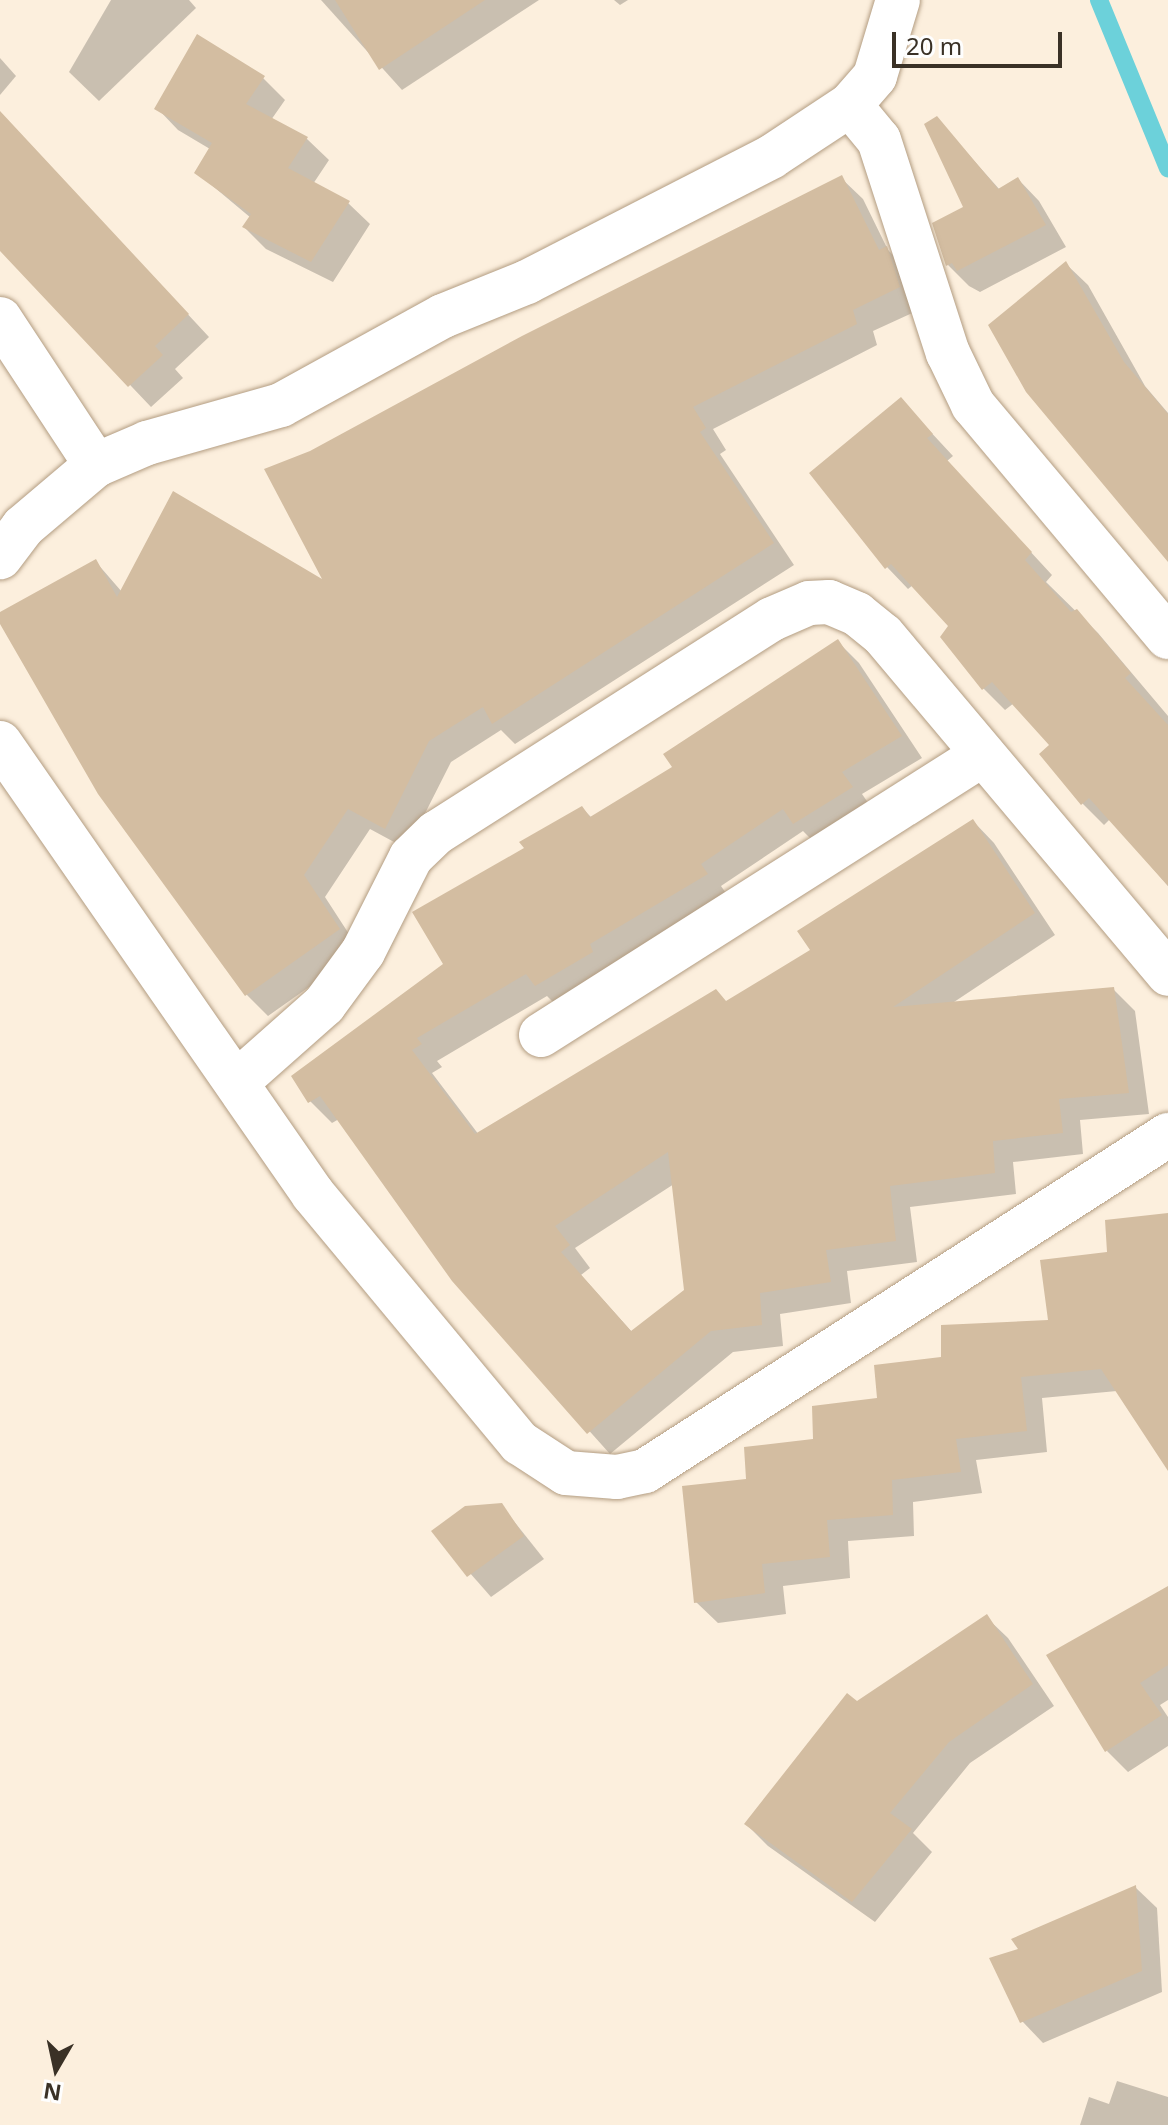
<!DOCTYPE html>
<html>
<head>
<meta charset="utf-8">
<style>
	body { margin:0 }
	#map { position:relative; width:1168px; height:2125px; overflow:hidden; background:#fcefdd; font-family:"Noto Sans",sans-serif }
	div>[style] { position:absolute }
	.shadow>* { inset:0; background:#0003 }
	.stream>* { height:18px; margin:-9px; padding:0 9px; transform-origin:9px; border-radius:9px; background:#6cd1da }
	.building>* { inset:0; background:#d3bda1 }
	.roads { filter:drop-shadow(0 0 2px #b39d82) drop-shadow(0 0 2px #b39d82) }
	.minor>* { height:44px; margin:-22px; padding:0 22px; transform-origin:22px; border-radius:22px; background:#fff }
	span { translate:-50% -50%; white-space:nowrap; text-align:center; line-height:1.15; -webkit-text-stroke:6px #fefefe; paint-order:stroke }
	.north { position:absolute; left:16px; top:2029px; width:80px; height:80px; -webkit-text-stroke:6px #fefefe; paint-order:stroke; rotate:189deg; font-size:22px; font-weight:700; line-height:32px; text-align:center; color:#3a3126 }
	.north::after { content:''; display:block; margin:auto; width:28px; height:36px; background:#3a3126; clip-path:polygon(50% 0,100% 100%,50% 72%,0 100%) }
	.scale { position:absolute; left:892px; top:32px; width:170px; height:36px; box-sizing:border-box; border:4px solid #3a3126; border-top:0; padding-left:10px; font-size:24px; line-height:28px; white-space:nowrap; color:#3a3126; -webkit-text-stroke:6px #fefefe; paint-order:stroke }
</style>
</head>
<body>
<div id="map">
	<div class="shadow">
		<div style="clip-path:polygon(111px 0,189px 0,196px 8px,99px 101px,69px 72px)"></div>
		<div style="clip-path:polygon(321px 0,539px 0,402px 90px)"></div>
		<div style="clip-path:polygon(614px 0,628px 0,620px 5px)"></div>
		<div style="clip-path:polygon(0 58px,16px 76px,0 95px)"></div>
		<div style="clip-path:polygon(263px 78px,285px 100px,271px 120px,307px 139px,329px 160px,313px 184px,348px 203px,370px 224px,333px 282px,266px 249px,244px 227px,251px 218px,196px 172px,210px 149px,178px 130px,157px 108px)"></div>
		<div style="clip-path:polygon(0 112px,209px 337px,175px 369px,183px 378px,151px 407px,0 248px)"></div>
		<div style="clip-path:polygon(937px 119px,1000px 190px,1018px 179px,1039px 201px,1066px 247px,980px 292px,969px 286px,948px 265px,966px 208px)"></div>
		<div style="clip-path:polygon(841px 178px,863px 199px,888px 250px,908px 270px,921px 309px,873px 331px,877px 345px,713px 429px,726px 450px,720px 454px,794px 565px,515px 744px,501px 730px,451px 762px,407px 849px,370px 829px,325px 897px,360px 951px,268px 1016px,247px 995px,100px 793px,0 614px,96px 562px,122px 592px,327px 585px,311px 453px)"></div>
		<div style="clip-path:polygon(1066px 264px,1088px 285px,1145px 386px,1168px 413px,1168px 559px)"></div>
		<div style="clip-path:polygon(901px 400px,953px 456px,947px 461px,1052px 575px,1046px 582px,1098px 633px,1168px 716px,1168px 886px,1110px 819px,1104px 825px,1083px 804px,1042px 754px,1052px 745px,1014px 703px,1005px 710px,983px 688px,951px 626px,913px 585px,908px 589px,887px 567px)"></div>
		<div style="clip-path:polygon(evenodd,838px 642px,859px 663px,922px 758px,862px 794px,873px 810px,816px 844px,803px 831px,721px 886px,728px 896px,558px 1007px,547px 996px,437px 1061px,442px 1067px,432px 1073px,479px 1135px,727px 1003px,813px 950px,973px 821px,994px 843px,1055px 935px,951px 1004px,1113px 989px,1135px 1011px,1149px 1114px,1080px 1120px,1083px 1154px,1013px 1162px,1016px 1194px,910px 1207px,917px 1262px,847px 1271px,851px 1303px,780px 1314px,783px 1346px,733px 1352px,610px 1454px,454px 1280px,339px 1119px,332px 1123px,310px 1101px,446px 965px,527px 849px,582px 808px,592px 818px,675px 768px,838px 642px,674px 1184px,686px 1291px,632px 1332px,581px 1275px,590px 1268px,575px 1248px,674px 1184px)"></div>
		<div style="clip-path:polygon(1168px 1215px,1168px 1466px,1117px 1391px,1042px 1398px,1047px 1452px,976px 1460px,982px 1493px,913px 1502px,914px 1536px,848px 1541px,850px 1578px,783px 1586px,786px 1614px,718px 1623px,696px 1602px,748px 1481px,943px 1359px,1050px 1322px,1109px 1253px)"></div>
		<div style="clip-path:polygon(501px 1505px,544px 1559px,491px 1597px,434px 1532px)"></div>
		<div style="clip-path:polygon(1168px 1588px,1168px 1700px,1160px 1705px,1168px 1717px,1168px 1746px,1128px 1772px,1107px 1751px)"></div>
		<div style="clip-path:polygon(986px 1617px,1008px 1638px,1054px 1706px,970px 1763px,913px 1833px,932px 1852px,875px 1922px,768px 1846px,746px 1824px)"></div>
		<div style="clip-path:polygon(1135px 1887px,1157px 1908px,1162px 1992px,1043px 2043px,1022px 2021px,1021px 1950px)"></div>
		<div style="clip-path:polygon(1117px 2081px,1168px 2097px,1168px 2125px,1080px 2125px,1089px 2097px,1109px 2104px)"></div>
	</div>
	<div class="stream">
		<div style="left:1099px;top:0;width:182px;rotate:67.7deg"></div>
	</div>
	<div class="building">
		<div style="clip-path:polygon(335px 0,485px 0,379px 70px)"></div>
		<div style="clip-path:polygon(197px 34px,265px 76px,246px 104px,308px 137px,288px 168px,350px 201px,311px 262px,242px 227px,251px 214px,194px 173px,212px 143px,154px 109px)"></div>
		<div style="clip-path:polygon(0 111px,189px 314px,155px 346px,163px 355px,128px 387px,0 251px)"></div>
		<div style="clip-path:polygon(937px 116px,998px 189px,1018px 177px,1046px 225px,957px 271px,952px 263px,946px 266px,932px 223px,963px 207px,924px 124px)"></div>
		<div style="clip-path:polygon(842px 175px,879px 250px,887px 246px,900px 287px,853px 310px,857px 324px,693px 407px,706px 428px,700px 432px,774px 543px,492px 724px,483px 707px,429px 741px,385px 829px,348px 809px,304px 875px,340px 929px,245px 996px,98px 794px,0 624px,0 612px,96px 559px,117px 597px,173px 491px,322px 579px,264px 469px,310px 451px,522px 336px)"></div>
		<div style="clip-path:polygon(1066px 261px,1124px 362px,1168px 414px,1168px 562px,1026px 392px,988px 325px)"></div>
		<div style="clip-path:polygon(901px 397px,933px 434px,927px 438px,1032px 552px,1025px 560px,1071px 612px,1077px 609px,1131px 673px,1125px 678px,1168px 725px,1168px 886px,1089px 798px,1081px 805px,1039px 754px,1049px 745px,992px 682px,982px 690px,940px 637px,948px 626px,891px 564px,885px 569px,809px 473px)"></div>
		<div style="clip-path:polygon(evenodd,838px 639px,902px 736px,842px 772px,853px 787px,793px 824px,783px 809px,701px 864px,708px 874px,590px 944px,593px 952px,535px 986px,526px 974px,417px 1038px,422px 1044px,412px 1050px,475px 1134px,716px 989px,726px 1001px,810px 950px,797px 931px,973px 819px,1035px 913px,893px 1007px,1114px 987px,1129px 1093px,1059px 1099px,1063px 1133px,993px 1141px,995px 1173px,890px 1186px,896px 1241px,826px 1250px,831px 1282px,760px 1293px,762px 1325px,711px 1331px,587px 1434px,452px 1281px,320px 1096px,308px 1103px,291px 1076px,443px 964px,412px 912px,524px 848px,519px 842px,582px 806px,590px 817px,672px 767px,663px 754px,838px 639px,668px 1152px,684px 1290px,631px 1331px,561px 1252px,570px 1245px,555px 1226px,668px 1152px)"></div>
		<div style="clip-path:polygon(1168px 1213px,1168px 1471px,1101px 1369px,1021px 1377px,1027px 1431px,956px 1439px,961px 1472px,892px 1480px,893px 1515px,827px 1520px,830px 1557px,762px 1564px,765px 1593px,694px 1603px,682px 1486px,746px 1479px,744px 1447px,813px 1439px,812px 1406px,877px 1398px,874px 1365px,941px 1357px,941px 1325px,1048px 1320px,1040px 1260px,1107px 1252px,1105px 1220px)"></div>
		<div style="clip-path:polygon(502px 1503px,524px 1536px,467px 1577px,431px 1531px,465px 1506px)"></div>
		<div style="clip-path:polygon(1168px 1586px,1168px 1665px,1140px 1683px,1162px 1715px,1105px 1752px,1046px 1655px)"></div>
		<div style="clip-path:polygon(987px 1614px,1033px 1684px,949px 1742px,890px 1813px,912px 1829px,852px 1902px,744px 1824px,847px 1693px,857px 1701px)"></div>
		<div style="clip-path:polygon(1136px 1885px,1142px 1971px,1020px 2023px,989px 1958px,1018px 1949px,1011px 1939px)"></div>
	</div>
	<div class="roads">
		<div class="minor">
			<div style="left:850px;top:105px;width:45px;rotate:50.4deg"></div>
			<div style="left:879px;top:140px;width:224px;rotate:72.1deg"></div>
			<div style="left:948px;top:353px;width:58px;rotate:64.3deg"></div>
			<div style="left:973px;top:405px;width:303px;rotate:50deg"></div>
			<div style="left:0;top:319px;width:175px;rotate:56.7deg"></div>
			<div style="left:96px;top:465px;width:96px;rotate:139.7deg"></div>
			<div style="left:23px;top:527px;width:38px;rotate:127deg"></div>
			<div style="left:96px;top:465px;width:56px;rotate:-23.3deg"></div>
			<div style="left:147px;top:443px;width:139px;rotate:-15.8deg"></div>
			<div style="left:281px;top:405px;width:185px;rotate:-28.8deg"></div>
			<div style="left:443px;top:316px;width:91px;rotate:-22deg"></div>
			<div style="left:527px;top:282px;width:274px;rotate:-27.1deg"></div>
			<div style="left:771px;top:157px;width:95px;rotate:-33.4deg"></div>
			<div style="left:850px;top:105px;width:38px;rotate:-49deg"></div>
			<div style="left:875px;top:76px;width:79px;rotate:-73.2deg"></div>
			<div style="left:0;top:743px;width:549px;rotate:55.24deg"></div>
			<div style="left:313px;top:1194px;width:324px;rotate:50.3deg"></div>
			<div style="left:520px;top:1443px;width:55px;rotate:33.1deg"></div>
			<div style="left:566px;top:1473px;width:51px;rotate:4.5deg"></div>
			<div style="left:617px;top:1477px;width:29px;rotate:-12deg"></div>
			<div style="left:645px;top:1471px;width:622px;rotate:-32.72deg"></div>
			<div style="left:541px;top:1035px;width:522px;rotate:-32.41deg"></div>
			<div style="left:238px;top:1081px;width:115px;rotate:-41.5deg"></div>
			<div style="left:324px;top:1005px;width:66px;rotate:-53.7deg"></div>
			<div style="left:363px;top:952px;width:106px;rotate:-63.2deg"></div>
			<div style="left:411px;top:857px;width:35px;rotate:-44deg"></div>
			<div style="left:436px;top:833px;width:398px;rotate:-32.5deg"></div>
			<div style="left:772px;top:619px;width:40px;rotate:-23.4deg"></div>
			<div style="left:809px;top:603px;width:20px;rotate:-3deg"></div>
			<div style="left:829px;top:602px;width:30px;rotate:23deg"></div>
			<div style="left:857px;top:614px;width:33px;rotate:39deg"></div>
			<div style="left:883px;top:635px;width:443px;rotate:49.9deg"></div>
		</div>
	</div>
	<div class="north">N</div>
	<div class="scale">20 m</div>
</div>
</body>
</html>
